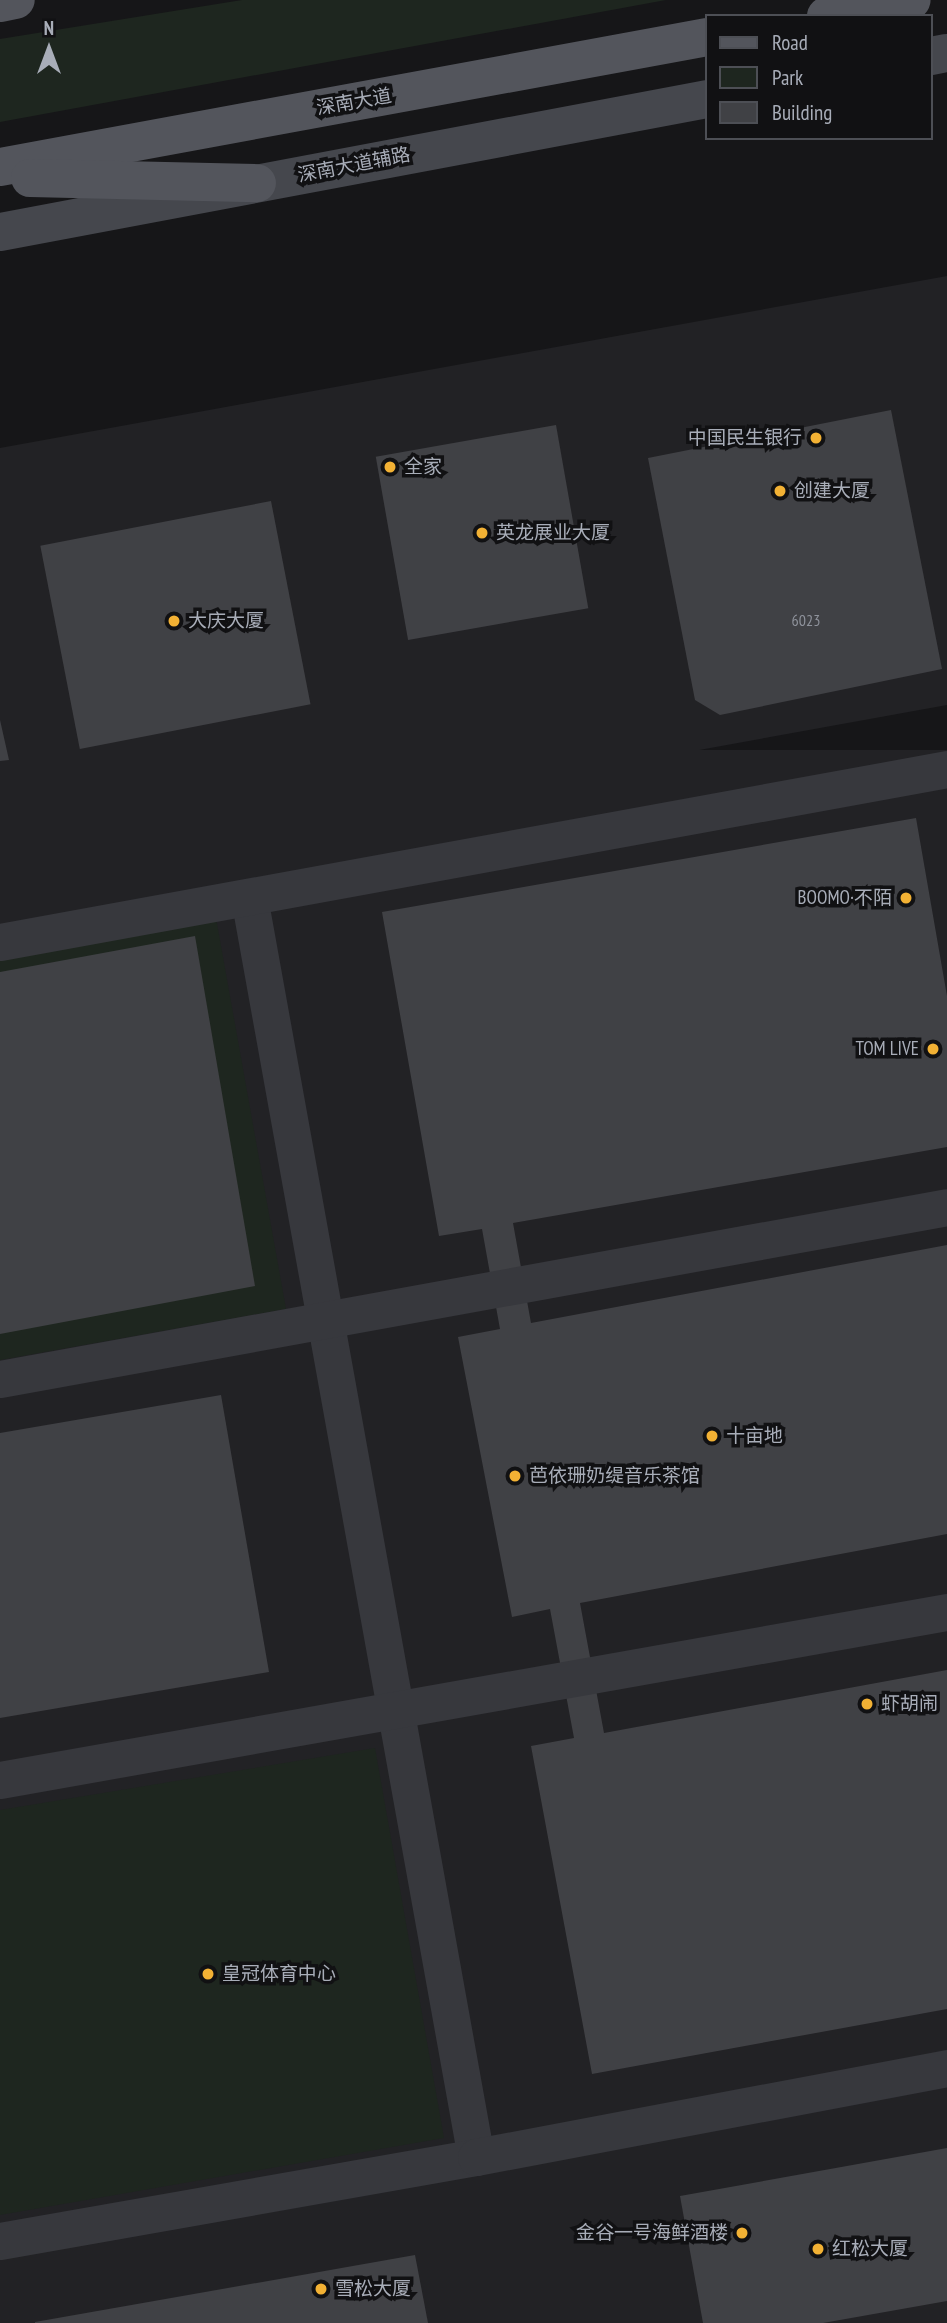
<!DOCTYPE html>
<html>
<head>
<meta charset="utf-8">
<style>
	body { margin:0 }
	#map { position:relative; width:947px; height:2323px; overflow:hidden; background:#161618; font-family:"PT Sans Narrow","Noto Sans SC",sans-serif }
	div>[style] { position:absolute }
	.built>* { inset:0; background:#222225; transform-origin:0 0 }
	.green>* { inset:0; background:#1e261f }
	.building>* { inset:0; background:#404145; transform-origin:0 0 }
	.street>* { height:37px; margin:-18.5px; padding:0 18.5px; transform-origin:18.5px; border-radius:18.5px; background:#37383d }
	.secondary>* { height:38px; margin:-19px; padding:0 19px; transform-origin:19px; border-radius:19px; background:#45474d }
	.primary>* { height:38px; margin:-19px; padding:0 19px; transform-origin:19px; border-radius:19px; background:#53555c }
	.dots>* { width:19px; height:19px; translate:-50% -50%; box-sizing:border-box; border:4px solid #111113; border-radius:50% }
	span { translate:-50% -50%; white-space:nowrap; text-align:center; line-height:1.15; -webkit-text-stroke:7px #111113; paint-order:stroke }
	.number-label { font-size:16px; color:#8e929b }
	.number-label span { -webkit-text-stroke-width:0 }
	.street-label { font-size:19px; color:#a8adb8 }
	.poi-label { font-size:19px; color:#a8adb8 }
	.right { translate:-100% -50%; text-align:right }
	.left { translate:0 -50%; text-align:left }
	.legend { position:absolute; left:705px; top:14px; width:228px; height:126px; box-sizing:border-box; background:#111113; border:2px solid #4d4f55; margin:0; padding:9px 12px; list-style:none; font-size:21px; color:#a8adb8 }
	.legend li { display:flex; align-items:center; gap:14px; height:35px }
	.legend b { width:35px; border:2px solid #4d4f55 }
	.north { position:absolute; left:14px; top:14px; width:70px; height:70px; -webkit-text-stroke:5px #111113; paint-order:stroke; rotate:0deg; font-size:19px; font-weight:700; line-height:28px; text-align:center; color:#a8adb8 }
	.north::after { content:''; display:block; margin:auto; width:24px; height:32px; background:#a8adb8; clip-path:polygon(50% 0,100% 100%,50% 72%,0 100%) }
</style>
</head>
<body>
<div id="map">
	<div class="built">
		<div style="clip-path:polygon(947px 276px,947px 705px,0 877px,0 448px)"></div>
		<div style="left:947px;top:750px;width:1573px;height:962px;rotate:90deg"></div>
	</div>
	<div class="green">
		<div style="clip-path:polygon(242px 0,666px 0,0 122px,0 39px)"></div>
		<div style="clip-path:polygon(216px 918px,286px 1309px,0 1360px,0 957px)"></div>
		<div style="clip-path:polygon(375px 1748px,444px 2138px,0 2215px,0 1810px)"></div>
	</div>
	<div class="building">
		<div style="clip-path:polygon(891px 410px,942px 669px,720px 715px,695px 700px,648px 458px)"></div>
		<div style="left:556px;top:425px;width:186px;height:183px;rotate:80deg"></div>
		<div style="left:271px;top:501px;width:207px;height:235px;rotate:79deg"></div>
		<div style="clip-path:polygon(0 720px,9px 760px,0 761px)"></div>
		<div style="clip-path:polygon(916px 818px,947px 996px,947px 1147px,513px 1223px,531px 1323px,947px 1245px,947px 1534px,580px 1603px,604px 1733px,947px 1670px,947px 2009px,592px 2074px,531px 1746px,574px 1738px,550px 1609px,512px 1617px,458px 1337px,500px 1329px,482px 1229px,439px 1236px,382px 912px)"></div>
		<div style="clip-path:polygon(195px 936px,255px 1286px,0 1334px,0 972px)"></div>
		<div style="clip-path:polygon(221px 1395px,269px 1672px,0 1718px,0 1433px)"></div>
		<div style="clip-path:polygon(947px 2148px,947px 2301px,823px 2323px,703px 2323px,680px 2196px)"></div>
		<div style="clip-path:polygon(415px 2255px,428px 2323px,35px 2323px,35px 2322px)"></div>
	</div>
	<div class="street">
		<div style="left:249px;top:897px;width:1280px;rotate:79.79deg"></div>
		<div style="left:0;top:942px;width:963px;rotate:-10.35deg"></div>
		<div style="left:0;top:1379px;width:962px;rotate:-10.29deg"></div>
		<div style="left:0;top:1780px;width:962px;rotate:-10.06deg"></div>
		<div style="left:0;top:2241px;width:483px;rotate:-10deg"></div>
		<div style="left:476px;top:2157px;width:479px;rotate:-10.7deg"></div>
	</div>
	<div class="secondary">
		<div style="left:931px;top:56px;width:16px;rotate:-11deg"></div>
		<div style="left:0;top:232px;width:719px;rotate:-10.65deg"></div>
	</div>
	<div class="primary">
		<div style="left:0;top:3px;width:16px;rotate:-11deg"></div>
		<div style="left:826px;top:16px;width:87px;rotate:-10.5deg"></div>
		<div style="left:0;top:167px;width:719px;rotate:-10.42deg"></div>
		<div style="left:30px;top:178px;width:227px;rotate:1.3deg"></div>
	</div>
	<div class="dots">
		<div style="left:816px;top:438px;background:#f2b134"></div>
		<div style="left:390px;top:467px;background:#f2b134"></div>
		<div style="left:780px;top:491px;background:#f2b134"></div>
		<div style="left:482px;top:533px;background:#f2b134"></div>
		<div style="left:174px;top:621px;background:#f2b134"></div>
		<div style="left:906px;top:898px;background:#f2b134"></div>
		<div style="left:933px;top:1049px;background:#f2b134"></div>
		<div style="left:712px;top:1436px;background:#f2b134"></div>
		<div style="left:515px;top:1476px;background:#f2b134"></div>
		<div style="left:867px;top:1704px;background:#f2b134"></div>
		<div style="left:208px;top:1974px;background:#f2b134"></div>
		<div style="left:742px;top:2233px;background:#f2b134"></div>
		<div style="left:818px;top:2249px;background:#f2b134"></div>
		<div style="left:321px;top:2289px;background:#f2b134"></div>
	</div>
	<div class="number-label">
		<span style="left:806px;top:620px">6023</span>
	</div>
	<div class="street-label">
		<span style="left:354px;top:102px;rotate:-10deg">深南大道</span>
		<span style="left:354px;top:165px;rotate:-11deg">深南大道辅路</span>
	</div>
	<div class="poi-label">
		<span class="right" style="left:802px;top:438px">中国民生银行</span>
		<span class="left" style="left:404px;top:467px">全家</span>
		<span class="left" style="left:794px;top:491px">创建大厦</span>
		<span class="left" style="left:496px;top:533px">英龙展业大厦</span>
		<span class="left" style="left:188px;top:621px">大庆大厦</span>
		<span class="right" style="left:892px;top:898px">BOOMO·不陌</span>
		<span class="right" style="left:919px;top:1049px">TOM LIVE</span>
		<span class="left" style="left:726px;top:1436px">十亩地</span>
		<span class="left" style="left:529px;top:1476px">芭依珊奶缇音乐茶馆</span>
		<span class="left" style="left:881px;top:1704px">虾胡闹</span>
		<span class="left" style="left:222px;top:1974px">皇冠体育中心</span>
		<span class="right" style="left:728px;top:2233px">金谷一号海鲜酒楼</span>
		<span class="left" style="left:832px;top:2249px">红松大厦</span>
		<span class="left" style="left:335px;top:2289px">雪松大厦</span>
	</div>
	<ul class="legend">
	<li><b style="height:9px;background:#53555c"></b>Road</li>
	<li><b style="height:19px;background:#1e261f"></b>Park</li>
	<li><b style="height:19px;background:#404145"></b>Building</li>
	</ul>
	<div class="north">N</div>
</div>
</body>
</html>
